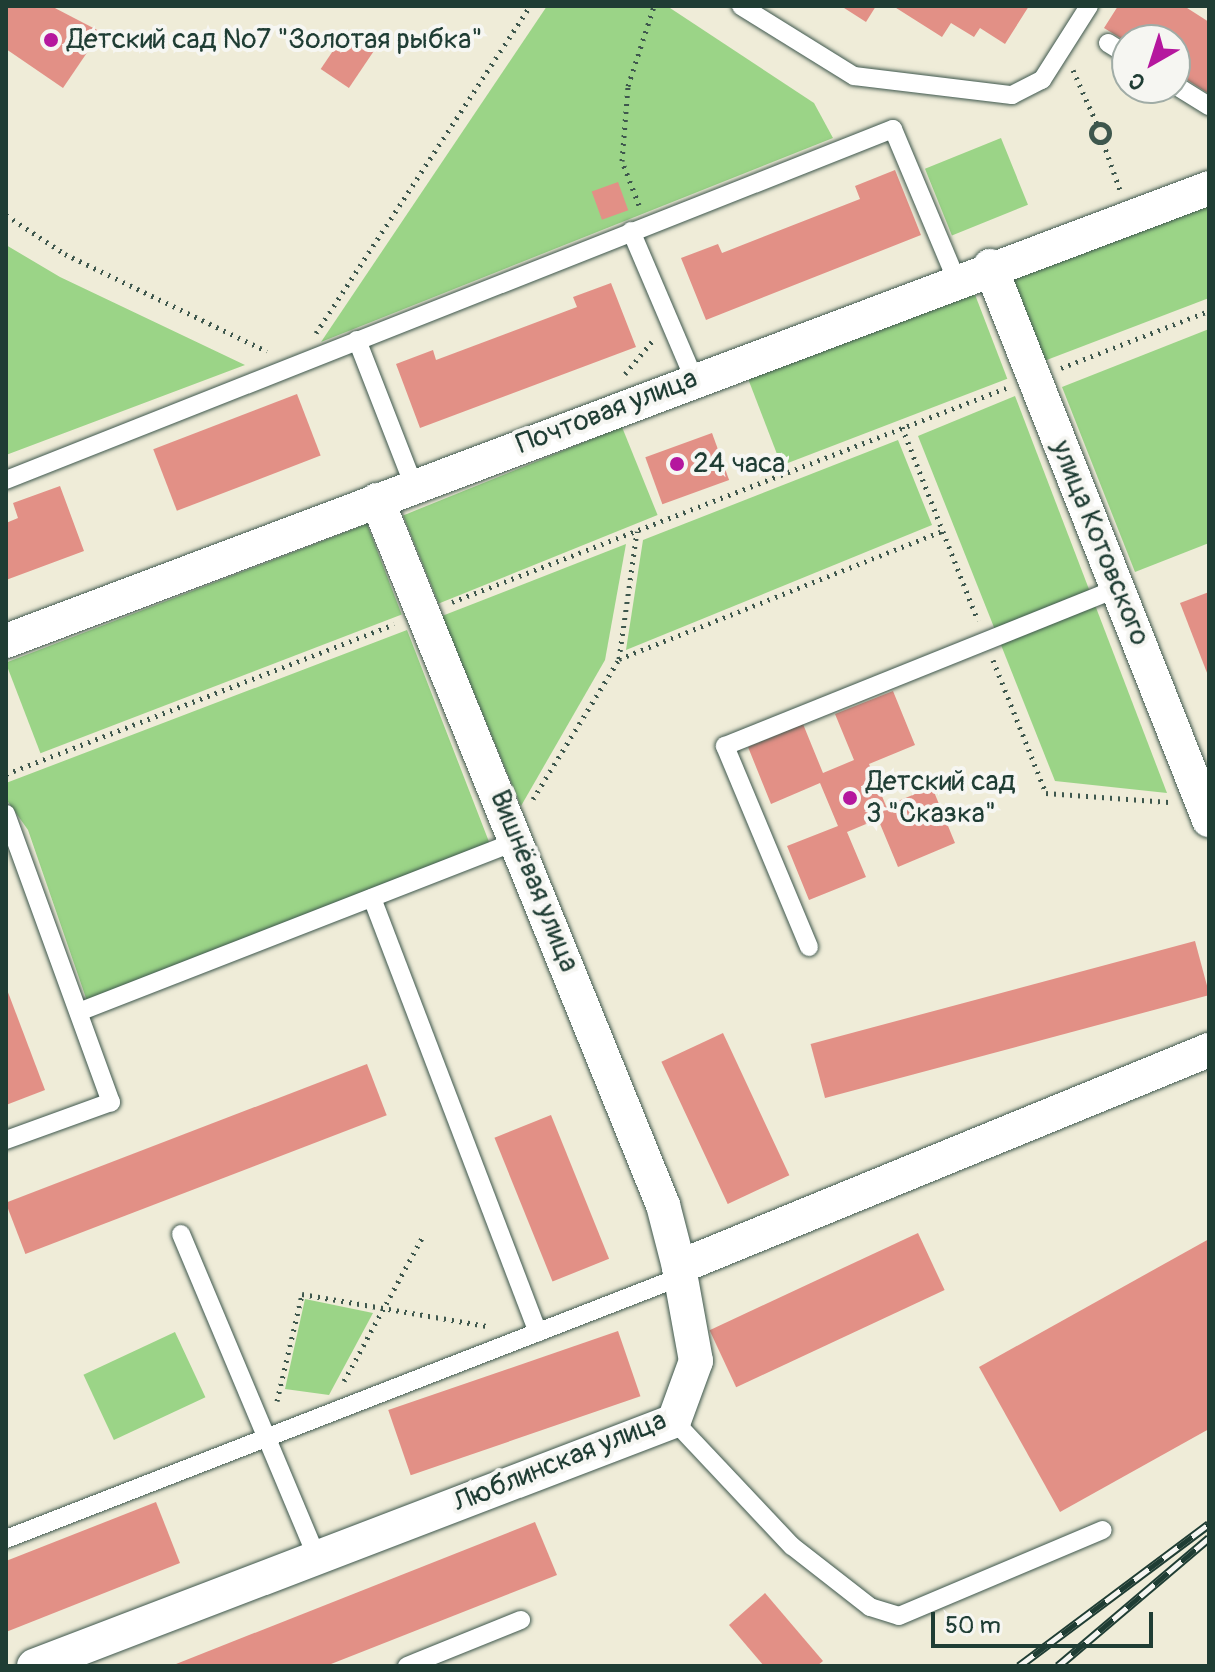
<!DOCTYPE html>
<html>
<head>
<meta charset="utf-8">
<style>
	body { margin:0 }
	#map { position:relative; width:1215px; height:1672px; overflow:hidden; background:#efecd8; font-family:Pangolin,sans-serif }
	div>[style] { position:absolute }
	.green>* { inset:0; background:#9bd487; transform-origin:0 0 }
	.building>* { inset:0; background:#e29086; transform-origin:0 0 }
	.path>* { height:5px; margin-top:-2.5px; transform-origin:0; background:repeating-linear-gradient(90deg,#3e574d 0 2px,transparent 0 8px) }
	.path>.ring { margin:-2.5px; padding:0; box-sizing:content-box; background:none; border:5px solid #3e574d; border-radius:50% }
	.roads { filter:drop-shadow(0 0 2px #3e574d) drop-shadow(0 0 2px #3e574d) }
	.lane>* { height:18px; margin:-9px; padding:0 9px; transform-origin:9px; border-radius:9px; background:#fff }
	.street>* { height:34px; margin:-17px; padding:0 17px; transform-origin:17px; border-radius:17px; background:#fff }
	.rail>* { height:9px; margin-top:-4.5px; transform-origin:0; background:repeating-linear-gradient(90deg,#f6f6f2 0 18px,#1f3d34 0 36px); box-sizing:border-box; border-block:2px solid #1f3d34 }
	.dots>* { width:22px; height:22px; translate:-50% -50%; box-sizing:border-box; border:4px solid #f6f6f2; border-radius:50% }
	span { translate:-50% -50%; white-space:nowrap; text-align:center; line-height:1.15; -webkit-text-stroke:8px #f6f6f2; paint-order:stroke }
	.poi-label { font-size:28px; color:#1f3d34 }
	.left { translate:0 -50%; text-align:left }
	.street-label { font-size:28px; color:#1f3d34 }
	.frame { position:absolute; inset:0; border:8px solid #1f3d34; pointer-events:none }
	.north { position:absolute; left:1111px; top:24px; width:80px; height:80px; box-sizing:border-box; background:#f6f6f2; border:2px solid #a0aca6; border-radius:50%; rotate:219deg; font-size:22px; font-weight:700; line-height:32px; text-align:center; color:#1f3d34 }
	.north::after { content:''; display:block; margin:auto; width:28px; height:36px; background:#b5179e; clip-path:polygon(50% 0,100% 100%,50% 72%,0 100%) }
	.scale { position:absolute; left:931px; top:1612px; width:222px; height:36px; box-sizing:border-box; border:4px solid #1f3d34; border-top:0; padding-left:10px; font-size:24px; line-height:28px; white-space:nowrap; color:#1f3d34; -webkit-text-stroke:6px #f6f6f2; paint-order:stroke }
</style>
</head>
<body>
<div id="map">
	<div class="green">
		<div style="clip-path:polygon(547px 6px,667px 6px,814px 103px,833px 138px,321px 342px)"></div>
		<div style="left:1001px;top:138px;width:72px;height:82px;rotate:68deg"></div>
		<div style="clip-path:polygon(1209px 199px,1209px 298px,1044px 361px,1007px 274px)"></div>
		<div style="clip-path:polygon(6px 245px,60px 277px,245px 365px,6px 455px)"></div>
		<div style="left:974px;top:292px;width:93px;height:242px;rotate:69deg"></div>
		<div style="clip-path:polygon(1209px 329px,1209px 543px,1135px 572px,1062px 387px)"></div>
		<div style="clip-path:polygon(1015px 396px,1167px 793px,1055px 781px,918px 436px)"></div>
		<div style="left:622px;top:427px;width:95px;height:236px;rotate:68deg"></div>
		<div style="clip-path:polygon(898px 440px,932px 525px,626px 650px,643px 540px)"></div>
		<div style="left:367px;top:524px;width:97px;height:387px;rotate:69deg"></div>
		<div style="clip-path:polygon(626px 544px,605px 660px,521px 806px,442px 616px)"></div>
		<div style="clip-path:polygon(407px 630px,491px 847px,87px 1001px,28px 830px,6px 799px,6px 783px)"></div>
		<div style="clip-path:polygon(305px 1299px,373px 1313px,329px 1395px,285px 1389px)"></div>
		<div style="left:175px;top:1332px;width:72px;height:101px;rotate:65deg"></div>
	</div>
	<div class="building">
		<div style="clip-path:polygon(6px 6px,51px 6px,101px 32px,63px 88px,6px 49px)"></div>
		<div style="clip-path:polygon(841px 6px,876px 6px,866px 22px)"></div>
		<div style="clip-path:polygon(893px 6px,1029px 6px,1005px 44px,980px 28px,974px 37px,951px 23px,942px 37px)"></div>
		<div style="clip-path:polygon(1118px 6px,1184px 6px,1209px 22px,1209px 94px,1175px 72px,1175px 40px,1127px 42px,1104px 28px)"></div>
		<div style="left:347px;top:30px;width:34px;height:47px;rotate:34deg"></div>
		<div style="clip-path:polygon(895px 170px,921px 235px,706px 320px,681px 258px,718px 244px,722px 253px,860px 199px,855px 186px)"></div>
		<div style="left:618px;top:182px;width:30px;height:28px;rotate:70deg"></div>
		<div style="clip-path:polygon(611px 283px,636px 347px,420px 428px,396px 364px,433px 350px,436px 360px,577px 307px,573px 297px)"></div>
		<div style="left:297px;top:394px;width:66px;height:154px;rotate:69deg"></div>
		<div style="left:712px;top:433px;width:50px;height:71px;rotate:70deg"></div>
		<div style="clip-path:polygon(60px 486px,84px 551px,6px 580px,6px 523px,18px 518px,13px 503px)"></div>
		<div style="clip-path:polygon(1209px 592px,1209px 678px,1180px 603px)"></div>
		<div style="clip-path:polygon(893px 691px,915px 745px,869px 764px,886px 806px,932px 787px,955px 843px,898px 867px,878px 819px,847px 832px,866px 877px,809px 900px,787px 846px,838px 826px,820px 783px,771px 804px,748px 747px,803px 724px,823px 773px,854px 760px,835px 714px)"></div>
		<div style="left:1195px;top:941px;width:56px;height:398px;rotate:75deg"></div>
		<div style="clip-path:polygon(6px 987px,45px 1090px,6px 1105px)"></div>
		<div style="left:723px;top:1033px;width:157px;height:68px;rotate:65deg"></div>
		<div style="left:367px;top:1064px;width:55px;height:387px;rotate:69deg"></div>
		<div style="left:551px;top:1115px;width:155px;height:61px;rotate:68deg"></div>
		<div style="left:918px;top:1233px;width:63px;height:230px;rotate:65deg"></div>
		<div style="clip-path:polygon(1209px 1239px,1209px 1429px,1060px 1512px,979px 1367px)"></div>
		<div style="left:618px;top:1331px;width:69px;height:243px;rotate:71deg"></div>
		<div style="clip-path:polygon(156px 1502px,180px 1563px,6px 1632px,6px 1561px)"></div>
		<div style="clip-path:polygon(535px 1522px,557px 1575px,326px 1666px,171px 1666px)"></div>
		<div style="clip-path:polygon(765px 1593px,823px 1661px,817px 1666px,764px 1666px,729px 1625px)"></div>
	</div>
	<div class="path">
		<div style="left:1073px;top:70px;width:59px;rotate:66deg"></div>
		<div class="ring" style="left:1091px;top:124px;width:13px;height:13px"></div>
		<div style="left:1103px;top:142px;width:51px;rotate:70.5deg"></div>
		<div style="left:639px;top:205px;width:47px;rotate:-111.1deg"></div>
		<div style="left:622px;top:161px;width:75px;rotate:-85.4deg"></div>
		<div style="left:628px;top:86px;width:84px;rotate:-72deg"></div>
		<div style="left:6px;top:215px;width:71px;rotate:33.5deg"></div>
		<div style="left:65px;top:254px;width:224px;rotate:25.7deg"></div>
		<div style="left:316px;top:333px;width:391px;rotate:-56.8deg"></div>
		<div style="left:1061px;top:368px;width:159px;rotate:-21.1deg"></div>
		<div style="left:625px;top:374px;width:45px;rotate:-50.4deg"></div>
		<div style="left:902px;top:427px;width:208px;rotate:68.6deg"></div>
		<div style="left:452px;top:602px;width:594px;rotate:-21.12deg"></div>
		<div style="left:619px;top:659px;width:347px;rotate:-21.6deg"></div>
		<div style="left:993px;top:660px;width:143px;rotate:68.3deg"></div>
		<div style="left:1046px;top:793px;width:123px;rotate:4.2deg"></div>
		<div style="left:6px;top:774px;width:416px;rotate:-21.1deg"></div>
		<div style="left:533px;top:799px;width:164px;rotate:-58.4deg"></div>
		<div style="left:619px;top:659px;width:129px;rotate:-82deg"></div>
		<div style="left:344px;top:1381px;width:167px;rotate:-61.4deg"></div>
		<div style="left:277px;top:1401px;width:110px;rotate:-76.8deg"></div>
		<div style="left:302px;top:1294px;width:189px;rotate:9.8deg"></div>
	</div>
	<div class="roads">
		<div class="lane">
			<div style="left:741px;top:6px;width:133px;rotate:31.8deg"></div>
			<div style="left:854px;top:76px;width:159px;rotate:6.9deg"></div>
			<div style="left:1012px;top:95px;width:34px;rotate:-27deg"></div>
			<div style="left:1042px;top:80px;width:88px;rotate:-57.6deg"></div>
			<div style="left:1108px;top:43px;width:22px;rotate:32deg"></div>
			<div style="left:1175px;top:85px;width:40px;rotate:32deg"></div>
			<div style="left:631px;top:231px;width:161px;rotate:66.9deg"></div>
			<div style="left:357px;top:340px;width:157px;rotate:68.7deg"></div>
			<div style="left:6px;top:480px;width:954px;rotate:-21.59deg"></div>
			<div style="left:893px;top:129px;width:163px;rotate:67.2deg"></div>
			<div style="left:6px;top:814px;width:307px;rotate:70deg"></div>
			<div style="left:111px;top:1102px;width:112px;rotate:160.1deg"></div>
			<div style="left:372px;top:898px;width:465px;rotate:69.1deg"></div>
			<div style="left:809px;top:947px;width:218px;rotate:-112.7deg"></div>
			<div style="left:725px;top:746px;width:424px;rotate:-21.9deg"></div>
			<div style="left:81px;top:1011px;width:469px;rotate:-21.3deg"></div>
			<div style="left:181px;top:1234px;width:351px;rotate:67.2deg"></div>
			<div style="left:674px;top:1421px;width:172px;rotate:46.7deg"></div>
			<div style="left:792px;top:1546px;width:99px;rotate:38deg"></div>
			<div style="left:870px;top:1607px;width:30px;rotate:17deg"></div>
			<div style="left:899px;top:1616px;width:221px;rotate:-22.9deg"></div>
			<div style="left:6px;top:1539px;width:723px;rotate:-21.24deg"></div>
			<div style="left:407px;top:1666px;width:123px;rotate:-22deg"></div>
		</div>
		<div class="street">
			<div style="left:990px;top:266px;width:596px;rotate:68.43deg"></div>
			<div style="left:377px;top:500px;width:761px;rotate:67.92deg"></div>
			<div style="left:663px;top:1205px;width:64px;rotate:75.5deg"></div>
			<div style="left:6px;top:641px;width:1285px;rotate:-20.63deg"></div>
			<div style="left:34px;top:1666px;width:685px;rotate:-20.95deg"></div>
			<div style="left:674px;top:1421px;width:64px;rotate:-69.9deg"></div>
			<div style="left:696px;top:1361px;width:96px;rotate:-100.3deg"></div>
			<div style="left:679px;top:1267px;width:573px;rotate:-22.27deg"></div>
		</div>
	</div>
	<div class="rail">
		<div style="left:1019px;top:1666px;width:237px;rotate:-36.8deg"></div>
		<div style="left:1058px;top:1666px;width:198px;rotate:-40.3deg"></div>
	</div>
	<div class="dots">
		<div style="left:51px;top:40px;background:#b5179e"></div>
		<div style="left:677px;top:464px;background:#b5179e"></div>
		<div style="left:850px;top:798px;background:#b5179e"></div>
	</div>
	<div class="poi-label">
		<span class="left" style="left:67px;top:40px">Детский сад №7 "Золотая рыбка"</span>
		<span class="left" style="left:693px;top:464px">24 часа</span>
		<span class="left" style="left:866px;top:798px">Детский сад<br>3 "Сказка"</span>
	</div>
	<div class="street-label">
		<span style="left:607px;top:412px;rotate:-21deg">Почтовая улица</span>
		<span style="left:1100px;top:543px;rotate:68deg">улица Котовского</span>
		<span style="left:534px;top:881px;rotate:68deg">Вишнёвая улица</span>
		<span style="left:560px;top:1462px;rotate:-22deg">Люблинская улица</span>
	</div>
	<div class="frame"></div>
	<div class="north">С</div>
	<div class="scale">50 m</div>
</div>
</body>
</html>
